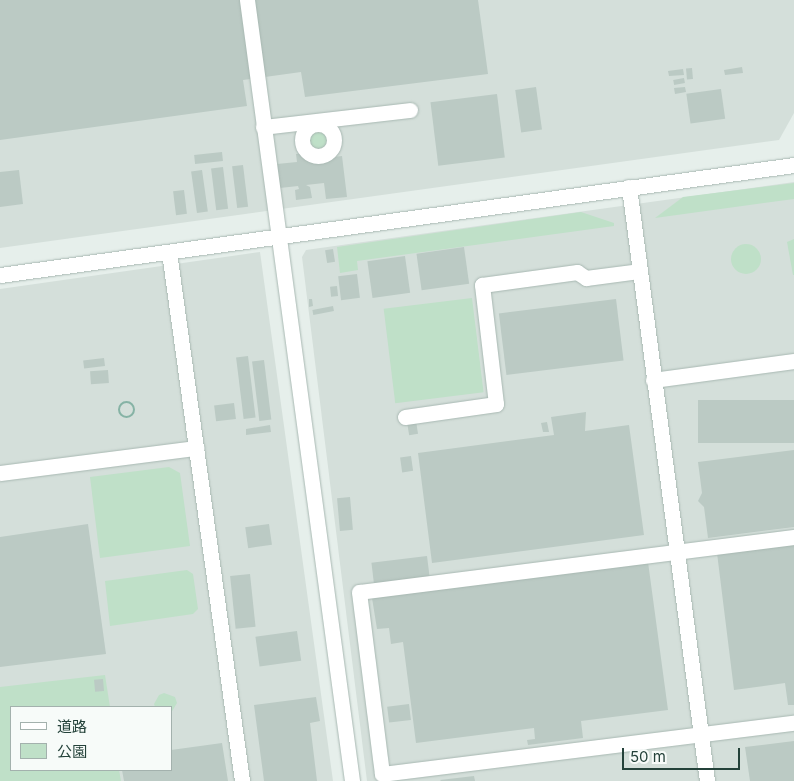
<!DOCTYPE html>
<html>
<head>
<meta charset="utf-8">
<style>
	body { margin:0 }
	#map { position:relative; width:794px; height:781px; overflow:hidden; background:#e6efeb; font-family:Inter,"Noto Sans JP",sans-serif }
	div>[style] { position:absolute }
	.built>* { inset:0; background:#d4dfda }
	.green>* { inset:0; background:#bfe0c8; transform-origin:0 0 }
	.round { border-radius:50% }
	.building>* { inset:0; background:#bbcac4; transform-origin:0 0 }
	.path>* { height:2.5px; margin-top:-1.25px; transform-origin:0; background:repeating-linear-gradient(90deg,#86b3a5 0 2.5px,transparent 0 6.5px) }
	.path>.ring { margin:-1.25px; padding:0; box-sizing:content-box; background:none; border:2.5px solid #86b3a5; border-radius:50% }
	.roads { filter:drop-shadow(0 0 1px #a8b8b2) drop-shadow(0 0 1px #a8b8b2) }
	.minor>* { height:15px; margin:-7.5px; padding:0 7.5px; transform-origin:7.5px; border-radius:7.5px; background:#fff }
	.minor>.ring { margin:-7.5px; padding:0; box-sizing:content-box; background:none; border:15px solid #fff; border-radius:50% }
	span { translate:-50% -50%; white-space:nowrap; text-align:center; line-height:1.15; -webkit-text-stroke:4.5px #f7fbf9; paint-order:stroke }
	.legend { position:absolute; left:10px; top:706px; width:162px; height:65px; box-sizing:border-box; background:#f7fbf9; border:1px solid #a3b1ad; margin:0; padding:6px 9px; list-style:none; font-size:15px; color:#24423a }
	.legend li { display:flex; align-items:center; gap:10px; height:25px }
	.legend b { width:25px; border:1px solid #a3b1ad }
	.scale { position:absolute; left:622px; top:748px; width:118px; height:22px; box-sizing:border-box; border:2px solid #24423a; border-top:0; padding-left:6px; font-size:15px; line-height:18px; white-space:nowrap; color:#24423a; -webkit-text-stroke:4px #f7fbf9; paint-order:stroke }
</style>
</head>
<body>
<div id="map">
	<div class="built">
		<div style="clip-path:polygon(0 0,794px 0,794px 113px,779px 140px,0 248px)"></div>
		<div style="clip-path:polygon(794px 182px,794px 781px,367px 781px,302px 257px,306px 250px)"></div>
		<div style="clip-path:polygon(evenodd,260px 252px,333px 781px,0 781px,0 289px,260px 252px,11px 707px,171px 707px,171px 770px,11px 770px,11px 707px)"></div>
	</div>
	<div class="green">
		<div class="round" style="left:309px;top:131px;width:18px;height:18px"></div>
		<div style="clip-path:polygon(794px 183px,794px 199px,655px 218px,683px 197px)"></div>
		<div style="clip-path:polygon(581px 212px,614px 223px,614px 226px,357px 261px,358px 270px,340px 273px,337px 247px)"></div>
		<div style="clip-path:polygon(794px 239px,794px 275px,793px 275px,787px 242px)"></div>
		<div class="round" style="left:731px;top:244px;width:30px;height:30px"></div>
		<div style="left:472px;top:298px;width:95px;height:89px;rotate:83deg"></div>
		<div style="clip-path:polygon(169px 467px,180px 473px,190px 546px,100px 558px,90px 477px)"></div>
		<div style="clip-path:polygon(187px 570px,193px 574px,198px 609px,193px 614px,110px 626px,105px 581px)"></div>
		<div style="clip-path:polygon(105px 675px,110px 707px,11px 707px,11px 770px,119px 770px,121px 781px,0 781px,0 687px)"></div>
		<div style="clip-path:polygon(164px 693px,175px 697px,177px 703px,171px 713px,171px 707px,155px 707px,154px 704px,159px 695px)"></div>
	</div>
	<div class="building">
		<div style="clip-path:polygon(0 0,478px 0,488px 74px,305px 97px,301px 72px,243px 80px,247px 106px,0 140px)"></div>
		<div style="clip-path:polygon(742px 67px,743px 73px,725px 75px,724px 70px)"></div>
		<div style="left:692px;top:68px;width:11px;height:6px;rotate:85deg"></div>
		<div style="clip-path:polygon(683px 69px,684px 75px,669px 76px,668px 71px)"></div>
		<div style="left:684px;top:78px;width:5px;height:11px;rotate:79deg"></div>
		<div style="left:536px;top:87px;width:43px;height:21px;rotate:82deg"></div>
		<div style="clip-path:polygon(685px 87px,686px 92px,675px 94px,674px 88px)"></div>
		<div style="left:721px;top:89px;width:30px;height:35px;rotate:82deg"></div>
		<div style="left:497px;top:94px;width:64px;height:67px;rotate:83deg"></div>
		<div style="left:222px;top:152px;width:9px;height:28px;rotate:84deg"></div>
		<div style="clip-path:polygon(307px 153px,308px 160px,342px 156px,347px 197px,326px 199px,324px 183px,306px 185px,310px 187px,312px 198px,296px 200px,295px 190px,299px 189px,298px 186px,280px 188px,277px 164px,297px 162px,296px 154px)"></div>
		<div style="left:243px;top:165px;width:42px;height:11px;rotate:83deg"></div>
		<div style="left:223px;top:167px;width:42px;height:12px;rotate:83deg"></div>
		<div style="clip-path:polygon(19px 170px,23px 204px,0 207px,0 172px)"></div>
		<div style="left:202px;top:170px;width:42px;height:11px;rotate:82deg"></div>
		<div style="left:184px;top:190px;width:24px;height:11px;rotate:83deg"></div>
		<div style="left:464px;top:247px;width:37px;height:48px;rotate:82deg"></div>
		<div style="left:333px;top:249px;width:13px;height:8px;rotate:81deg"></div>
		<div style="left:405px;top:256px;width:37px;height:38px;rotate:82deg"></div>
		<div style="left:357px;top:274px;width:24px;height:19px;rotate:83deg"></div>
		<div style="left:337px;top:286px;width:10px;height:7px;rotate:84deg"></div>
		<div style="clip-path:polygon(309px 299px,312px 299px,313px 306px,309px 307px)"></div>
		<div style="left:616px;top:299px;width:62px;height:118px;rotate:83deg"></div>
		<div style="left:333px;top:306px;width:5px;height:21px;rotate:79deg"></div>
		<div style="left:248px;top:356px;width:62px;height:12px;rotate:83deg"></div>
		<div style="left:104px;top:358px;width:8px;height:21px;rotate:83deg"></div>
		<div style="left:264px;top:360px;width:60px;height:12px;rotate:83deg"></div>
		<div style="left:108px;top:370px;width:13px;height:18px;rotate:86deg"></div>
		<div style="left:794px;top:400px;width:43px;height:96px;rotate:90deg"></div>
		<div style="left:234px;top:403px;width:16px;height:20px;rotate:83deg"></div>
		<div style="clip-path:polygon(586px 412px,585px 431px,629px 425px,644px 535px,432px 563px,418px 453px,554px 435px,551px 417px)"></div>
		<div style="left:416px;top:421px;width:13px;height:9px;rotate:81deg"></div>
		<div style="clip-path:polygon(547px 422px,549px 432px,543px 432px,541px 423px)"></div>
		<div style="clip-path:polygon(270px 425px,271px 432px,246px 435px,246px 429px)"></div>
		<div style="clip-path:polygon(794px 450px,794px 527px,708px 538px,704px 507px,698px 501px,702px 493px,698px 462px)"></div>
		<div style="left:411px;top:456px;width:15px;height:11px;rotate:82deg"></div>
		<div style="left:350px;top:497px;width:33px;height:13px;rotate:85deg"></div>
		<div style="clip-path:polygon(88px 524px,106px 654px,0 667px,0 537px)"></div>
		<div style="left:269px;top:524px;width:21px;height:24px;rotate:82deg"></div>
		<div style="clip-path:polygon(794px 543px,794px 705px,788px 705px,785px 683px,734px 690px,717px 553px)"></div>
		<div style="left:427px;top:556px;width:24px;height:56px;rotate:83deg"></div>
		<div style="clip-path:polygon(648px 562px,668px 710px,581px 721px,583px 738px,528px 745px,527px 740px,535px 739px,534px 728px,416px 743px,403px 642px,391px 644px,389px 628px,377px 629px,372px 598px)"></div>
		<div style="left:250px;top:574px;width:53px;height:20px;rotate:84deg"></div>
		<div style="left:297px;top:631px;width:30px;height:42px;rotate:82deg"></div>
		<div style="left:103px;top:679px;width:12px;height:9px;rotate:85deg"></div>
		<div style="clip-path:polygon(316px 697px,320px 721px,310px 723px,317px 781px,264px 781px,254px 705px)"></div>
		<div style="left:409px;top:704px;width:16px;height:22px;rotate:83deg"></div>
		<div style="clip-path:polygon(794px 741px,794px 781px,750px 781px,745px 747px)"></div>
		<div style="clip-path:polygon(222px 743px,228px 781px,124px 781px,122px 770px,171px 770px,171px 750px)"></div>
		<div style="clip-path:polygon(474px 776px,475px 781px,441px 781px,440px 780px)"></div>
	</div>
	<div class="path">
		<div class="ring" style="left:119px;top:402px;width:13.5px;height:13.5px"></div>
	</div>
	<div class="roads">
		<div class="minor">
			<div style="left:247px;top:0;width:788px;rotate:82.34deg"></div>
			<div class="ring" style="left:302px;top:124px;width:17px;height:17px"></div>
			<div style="left:263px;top:127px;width:148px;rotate:-6.6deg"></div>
			<div style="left:629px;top:187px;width:599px;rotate:82.52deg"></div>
			<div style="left:169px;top:252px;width:534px;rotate:82.14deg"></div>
			<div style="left:0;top:275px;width:802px;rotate:-7.89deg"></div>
			<div style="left:653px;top:380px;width:142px;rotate:-7.7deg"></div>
			<div style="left:405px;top:417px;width:92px;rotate:-8.1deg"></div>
			<div style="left:496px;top:404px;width:120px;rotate:-96.7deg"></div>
			<div style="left:482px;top:285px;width:96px;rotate:-7.8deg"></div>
			<div style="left:577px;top:272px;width:11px;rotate:34deg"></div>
			<div style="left:586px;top:278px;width:53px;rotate:-7.5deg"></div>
			<div style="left:0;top:473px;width:198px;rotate:-7.3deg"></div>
			<div style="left:794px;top:537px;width:438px;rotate:172.8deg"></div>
			<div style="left:359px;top:592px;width:183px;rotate:82.8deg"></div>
			<div style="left:382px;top:774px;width:415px;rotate:-7.1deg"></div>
		</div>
	</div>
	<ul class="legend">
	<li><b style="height:6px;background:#fff"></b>道路</li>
	<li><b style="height:14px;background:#bfe0c8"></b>公園</li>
	</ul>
	<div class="scale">50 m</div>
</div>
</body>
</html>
